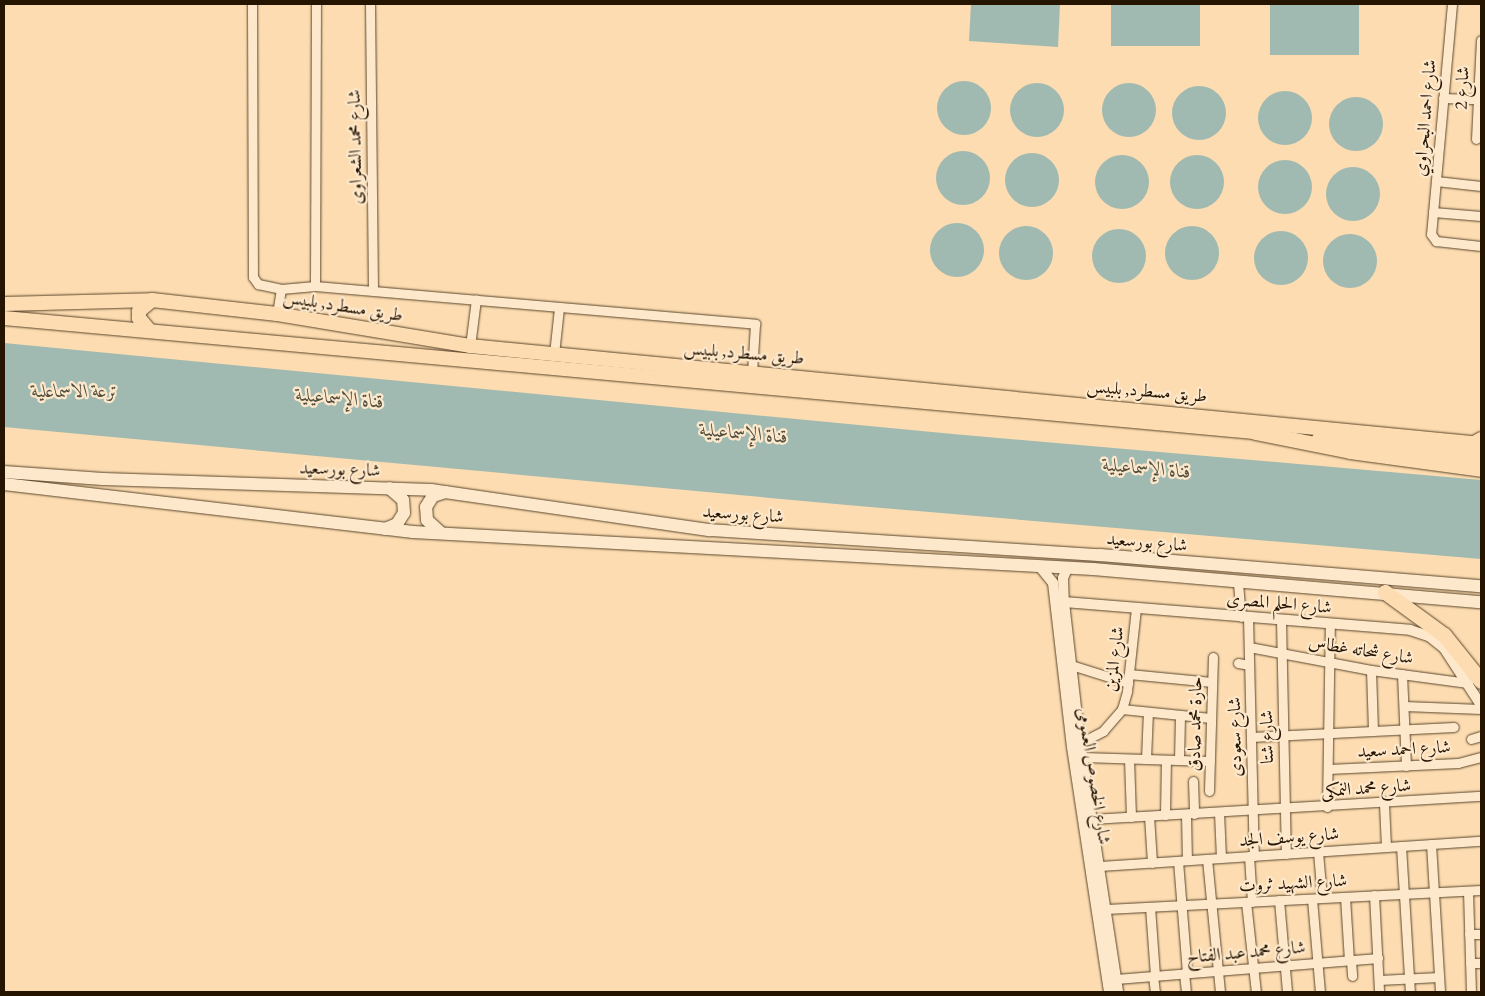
<!DOCTYPE html>
<html>
<head>
<meta charset="utf-8">
<style>
	body { margin:0 }
	#map { position:relative; width:1485px; height:996px; overflow:hidden; background:#fcdcb0; font-family:"EB Garamond",Amiri,serif }
	div>[style] { position:absolute }
	.water>* { inset:0; background:#a0bab1; transform-origin:0 0 }
	.round { border-radius:50% }
	.roads { filter:drop-shadow(0 0 1px #5b462c) drop-shadow(0 0 1px #5b462c) }
	.minor>* { height:9px; margin:-4.5px; padding:0 4.5px; transform-origin:4.5px; border-radius:4.5px; background:#fde8cc }
	.tertiary>* { height:10px; margin:-5px; padding:0 5px; transform-origin:5px; border-radius:5px; background:#fde8cc }
	.secondary>* { height:12px; margin:-6px; padding:0 6px; transform-origin:6px; border-radius:6px; background:#fde8cc }
	.primary>* { height:14px; margin:-7px; padding:0 7px; transform-origin:7px; border-radius:7px; background:#fcdcb0 }
	.motorway>* { height:15px; margin:-7.5px; padding:0 7.5px; transform-origin:7.5px; border-radius:7.5px; background:#fcdcb0 }
	span { translate:-50% -50%; white-space:nowrap; text-align:center; line-height:1.15; -webkit-text-stroke:4.5px #fde8cc; paint-order:stroke }
	.street-label { font-size:18px; color:#251400 }
	.water-label { font-size:19px; color:#504e3e; font-style:italic }
	.frame { position:absolute; inset:0; border:5px solid #251400; pointer-events:none }
</style>
</head>
<body>
<div id="map">
	<div class="water">
		<div style="clip-path:polygon(971px 4px,1060px 4px,1058px 47px,969px 41px)"></div>
		<div style="left:1111px;top:4px;width:89px;height:42px"></div>
		<div style="left:1270px;top:4px;width:89px;height:51px"></div>
		<div class="round" style="left:937px;top:81px;width:54px;height:54px"></div>
		<div class="round" style="left:1102px;top:83px;width:54px;height:54px"></div>
		<div class="round" style="left:1010px;top:83px;width:54px;height:54px"></div>
		<div class="round" style="left:1172px;top:86px;width:54px;height:54px"></div>
		<div class="round" style="left:1258px;top:91px;width:54px;height:54px"></div>
		<div class="round" style="left:1329px;top:97px;width:54px;height:54px"></div>
		<div class="round" style="left:936px;top:151px;width:54px;height:54px"></div>
		<div class="round" style="left:1005px;top:153px;width:54px;height:54px"></div>
		<div class="round" style="left:1095px;top:155px;width:54px;height:54px"></div>
		<div class="round" style="left:1170px;top:155px;width:54px;height:54px"></div>
		<div class="round" style="left:1258px;top:160px;width:54px;height:54px"></div>
		<div class="round" style="left:1326px;top:167px;width:54px;height:54px"></div>
		<div class="round" style="left:930px;top:223px;width:54px;height:54px"></div>
		<div class="round" style="left:1165px;top:226px;width:54px;height:54px"></div>
		<div class="round" style="left:999px;top:226px;width:54px;height:54px"></div>
		<div class="round" style="left:1092px;top:229px;width:54px;height:54px"></div>
		<div class="round" style="left:1254px;top:231px;width:54px;height:54px"></div>
		<div class="round" style="left:1323px;top:234px;width:54px;height:54px"></div>
		<div style="clip-path:polygon(4px 343px,953px 434px,1481px 480px,1481px 559px,847px 505px,4px 427px)"></div>
	</div>
	<div class="roads">
		<div class="minor">
			<div style="left:252px;top:4px;width:273px;rotate:89.8deg"></div>
			<div style="left:253px;top:277px;width:9px;rotate:54deg"></div>
			<div style="left:258px;top:284px;width:24px;rotate:12deg"></div>
			<div style="left:281px;top:289px;width:34px;rotate:-5deg"></div>
			<div style="left:315px;top:286px;width:442px;rotate:4.9deg"></div>
			<div style="left:755px;top:324px;width:49px;rotate:93.5deg"></div>
			<div style="left:370px;top:4px;width:286px;rotate:89.4deg"></div>
			<div style="left:1452px;top:4px;width:231px;rotate:95.2deg"></div>
			<div style="left:1431px;top:234px;width:9px;rotate:54deg"></div>
			<div style="left:1436px;top:241px;width:45px;rotate:6.3deg"></div>
			<div style="left:1443px;top:98px;width:35px;rotate:2deg"></div>
			<div style="left:1476px;top:139px;width:99px;rotate:-87.1deg"></div>
			<div style="left:1436px;top:181px;width:45px;rotate:6.3deg"></div>
			<div style="left:1433px;top:212px;width:48px;rotate:4.8deg"></div>
			<div style="left:315px;top:286px;width:282px;rotate:-89.8deg"></div>
			<div style="left:277px;top:314px;width:25px;rotate:-81deg"></div>
			<div style="left:470px;top:346px;width:47px;rotate:-82.7deg"></div>
			<div style="left:554px;top:354px;width:46px;rotate:-83.8deg"></div>
			<div style="left:1238px;top:583px;width:34px;rotate:85deg"></div>
			<div style="left:1248px;top:617px;width:239px;rotate:88.6deg"></div>
			<div style="left:1281px;top:620px;width:234px;rotate:88.8deg"></div>
			<div style="left:1249px;top:647px;width:124px;rotate:10.7deg"></div>
			<div style="left:1371px;top:670px;width:98px;rotate:7.6deg"></div>
			<div style="left:1238px;top:663px;width:11px;rotate:10deg"></div>
			<div style="left:1071px;top:665px;width:60px;rotate:17.5deg"></div>
			<div style="left:1371px;top:670px;width:61px;rotate:88.1deg"></div>
			<div style="left:1129px;top:674px;width:83px;rotate:5.5deg"></div>
			<div style="left:1402px;top:674px;width:92px;rotate:87.5deg"></div>
			<div style="left:1404px;top:706px;width:77px;rotate:2.2deg"></div>
			<div style="left:1122px;top:709px;width:89px;rotate:5.8deg"></div>
			<div style="left:1251px;top:737px;width:203px;rotate:-2.8deg"></div>
			<div style="left:1471px;top:739px;width:10px;rotate:-17deg"></div>
			<div style="left:1074px;top:746px;width:33px;rotate:-27deg"></div>
			<div style="left:1103px;top:731px;width:29px;rotate:-49deg"></div>
			<div style="left:1122px;top:709px;width:19px;rotate:-74deg"></div>
			<div style="left:1127px;top:691px;width:83px;rotate:-83.8deg"></div>
			<div style="left:1082px;top:757px;width:128px;rotate:1.8deg"></div>
			<div style="left:1129px;top:759px;width:58px;rotate:88deg"></div>
			<div style="left:1146px;top:759px;width:47px;rotate:-87.6deg"></div>
			<div style="left:1179px;top:760px;width:45px;rotate:-88.7deg"></div>
			<div style="left:1328px;top:769px;width:130px;rotate:-2.6deg"></div>
			<div style="left:1458px;top:763px;width:24px;rotate:-15deg"></div>
			<div style="left:1193px;top:781px;width:33px;rotate:88deg"></div>
			<div style="left:1209px;top:791px;width:134px;rotate:-88.3deg"></div>
			<div style="left:1384px;top:804px;width:43px;rotate:87.3deg"></div>
			<div style="left:1327px;top:807px;width:183px;rotate:-89.1deg"></div>
			<div style="left:1219px;top:812px;width:46px;rotate:87.5deg"></div>
			<div style="left:1186px;top:814px;width:46px;rotate:88.8deg"></div>
			<div style="left:1165px;top:815px;width:55px;rotate:-89deg"></div>
			<div style="left:1149px;top:816px;width:47px;rotate:86.3deg"></div>
			<div style="left:1092px;top:819px;width:390px;rotate:-3.4deg"></div>
			<div style="left:1431px;top:844px;width:148px;rotate:86.5deg"></div>
			<div style="left:1401px;top:846px;width:146px;rotate:86.5deg"></div>
			<div style="left:1318px;top:852px;width:46px;rotate:85deg"></div>
			<div style="left:1249px;top:856px;width:46px;rotate:86.3deg"></div>
			<div style="left:1207px;top:859px;width:134px;rotate:84.4deg"></div>
			<div style="left:1178px;top:861px;width:112px;rotate:85.4deg"></div>
			<div style="left:1100px;top:866px;width:382px;rotate:-3.8deg"></div>
			<div style="left:1468px;top:891px;width:101px;rotate:88.3deg"></div>
			<div style="left:1374px;top:895px;width:97px;rotate:87deg"></div>
			<div style="left:1345px;top:897px;width:63px;rotate:86.4deg"></div>
			<div style="left:1312px;top:899px;width:93px;rotate:85.1deg"></div>
			<div style="left:1279px;top:900px;width:92px;rotate:85deg"></div>
			<div style="left:1246px;top:902px;width:91px;rotate:83.7deg"></div>
			<div style="left:1150px;top:907px;width:68px;rotate:85.8deg"></div>
			<div style="left:1106px;top:909px;width:375px;rotate:-2.9deg"></div>
			<div style="left:1469px;top:934px;width:12px"></div>
			<div style="left:1351px;top:960px;width:16px;rotate:86deg"></div>
			<div style="left:1470px;top:963px;width:11px"></div>
			<div style="left:1184px;top:973px;width:19px;rotate:84deg"></div>
			<div style="left:1153px;top:976px;width:16px;rotate:83deg"></div>
			<div style="left:1116px;top:979px;width:263px;rotate:-4.6deg"></div>
			<div style="left:1379px;top:980px;width:60px;rotate:-2.9deg"></div>
		</div>
		<div class="tertiary">
			<div style="left:1041px;top:568px;width:19px;rotate:51deg"></div>
			<div style="left:1053px;top:583px;width:165px;rotate:83.4deg"></div>
			<div style="left:1072px;top:747px;width:248px;rotate:81.4deg"></div>
			<div style="left:1067px;top:569px;width:10px;rotate:114deg"></div>
			<div style="left:1063px;top:578px;width:24px;rotate:88deg"></div>
			<div style="left:1064px;top:602px;width:142px;rotate:83.5deg"></div>
			<div style="left:1080px;top:743px;width:252px;rotate:81.3deg"></div>
			<div style="left:1064px;top:602px;width:347px;rotate:4.6deg"></div>
			<div style="left:1410px;top:630px;width:20px;rotate:18deg"></div>
			<div style="left:1429px;top:636px;width:19px;rotate:39deg"></div>
			<div style="left:1444px;top:648px;width:68px;rotate:57deg"></div>
		</div>
		<div class="secondary">
			<div style="left:4px;top:472px;width:99px;rotate:4deg"></div>
			<div style="left:103px;top:479px;width:328px;rotate:1.9deg"></div>
			<div style="left:431px;top:490px;width:282px;rotate:8.2deg"></div>
			<div style="left:710px;top:530px;width:391px;rotate:3.7deg"></div>
			<div style="left:1100px;top:555px;width:382px;rotate:4.7deg"></div>
			<div style="left:4px;top:484px;width:412px;rotate:6.7deg"></div>
			<div style="left:413px;top:532px;width:681px;rotate:3.11deg"></div>
			<div style="left:1093px;top:569px;width:389px;rotate:4.9deg"></div>
			<div style="left:385px;top:529px;width:13px;rotate:-23deg"></div>
			<div style="left:397px;top:524px;width:13px;rotate:-58deg"></div>
			<div style="left:404px;top:513px;width:13px;rotate:-94deg"></div>
			<div style="left:403px;top:500px;width:18px;rotate:-139deg"></div>
			<div style="left:441px;top:533px;width:19px;rotate:-137deg"></div>
			<div style="left:427px;top:520px;width:13px;rotate:-94deg"></div>
			<div style="left:426px;top:507px;width:13px;rotate:-58deg"></div>
			<div style="left:433px;top:496px;width:13px;rotate:-18deg"></div>
		</div>
		<div class="primary">
			<div style="left:4px;top:304px;width:148px;rotate:-1.5deg"></div>
			<div style="left:152px;top:300px;width:126px;rotate:6.4deg"></div>
			<div style="left:277px;top:314px;width:196px;rotate:9.4deg"></div>
			<div style="left:470px;top:346px;width:1016px;rotate:5.54deg"></div>
			<div style="left:4px;top:318px;width:1266px;rotate:5.21deg"></div>
			<div style="left:149px;top:330px;width:16px;rotate:-130deg"></div>
			<div style="left:139px;top:318px;width:7px;rotate:-90deg"></div>
			<div style="left:139px;top:311px;width:17px;rotate:-40deg"></div>
			<div style="left:1319px;top:439px;width:163px;rotate:6deg"></div>
		</div>
		<div class="motorway">
			<div style="left:1255px;top:432px;width:97px;rotate:11.3deg"></div>
			<div style="left:1350px;top:451px;width:132px;rotate:7.8deg"></div>
			<div style="left:1474px;top:443px;width:8px;rotate:-30deg"></div>
			<div style="left:1385px;top:592px;width:73px;rotate:36.1deg"></div>
			<div style="left:1444px;top:635px;width:59px;rotate:51.2deg"></div>
		</div>
	</div>
	<div class="street-label">
		<span style="left:1462px;top:88px;rotate:-87deg">شارع 2</span>
		<span style="left:1425px;top:118px;rotate:-85deg">شارع احمد البحراوي</span>
		<span style="left:355px;top:147px;rotate:-91deg">شارع محمد الشعراوى</span>
		<span style="left:343px;top:306px;rotate:9deg">طريق مسطرد, بلبيس</span>
		<span style="left:744px;top:353px;rotate:5deg">طريق مسطرد, بلبيس</span>
		<span style="left:1147px;top:391px;rotate:5deg">طريق مسطرد, بلبيس</span>
		<span style="left:340px;top:469px;rotate:2deg">شارع بورسعيد</span>
		<span style="left:743px;top:514px;rotate:4deg">شارع بورسعيد</span>
		<span style="left:1147px;top:542px;rotate:5deg">شارع بورسعيد</span>
		<span style="left:1279px;top:603px;rotate:5deg">شارع الحلم المصرى</span>
		<span style="left:1361px;top:650px;rotate:9deg">شارع شحاته غطاس</span>
		<span style="left:1114px;top:659px;rotate:-83deg">شارع المزين</span>
		<span style="left:1195px;top:724px;rotate:-89deg">حارة محمد صادق</span>
		<span style="left:1235px;top:737px;rotate:-91deg">شارع سعودى</span>
		<span style="left:1267px;top:737px;rotate:-91deg">شارع شتا</span>
		<span style="left:1404px;top:749px;rotate:-3deg">شارع احمد سعيد</span>
		<span style="left:1094px;top:776px;rotate:81deg">شارع الخصوص العمومى</span>
		<span style="left:1366px;top:788px;rotate:-4deg">شارع محمد النمكى</span>
		<span style="left:1289px;top:837px;rotate:-4deg">شارع يوسف الجد</span>
		<span style="left:1293px;top:883px;rotate:-3deg">شارع الشهيد ثروت</span>
		<span style="left:1246px;top:952px;rotate:-5deg">شارع محمد عبد الفتاح</span>
	</div>
	<div class="water-label">
		<span style="left:75px;top:391px">ترعة الاسماعلية</span>
		<span style="left:340px;top:398px;rotate:5deg">قناة الإسماعيلية</span>
		<span style="left:744px;top:433px;rotate:5deg">قناة الإسماعيلية</span>
		<span style="left:1147px;top:468px;rotate:5deg">قناة الإسماعيلية</span>
	</div>
	<div class="frame"></div>
</div>
</body>
</html>
